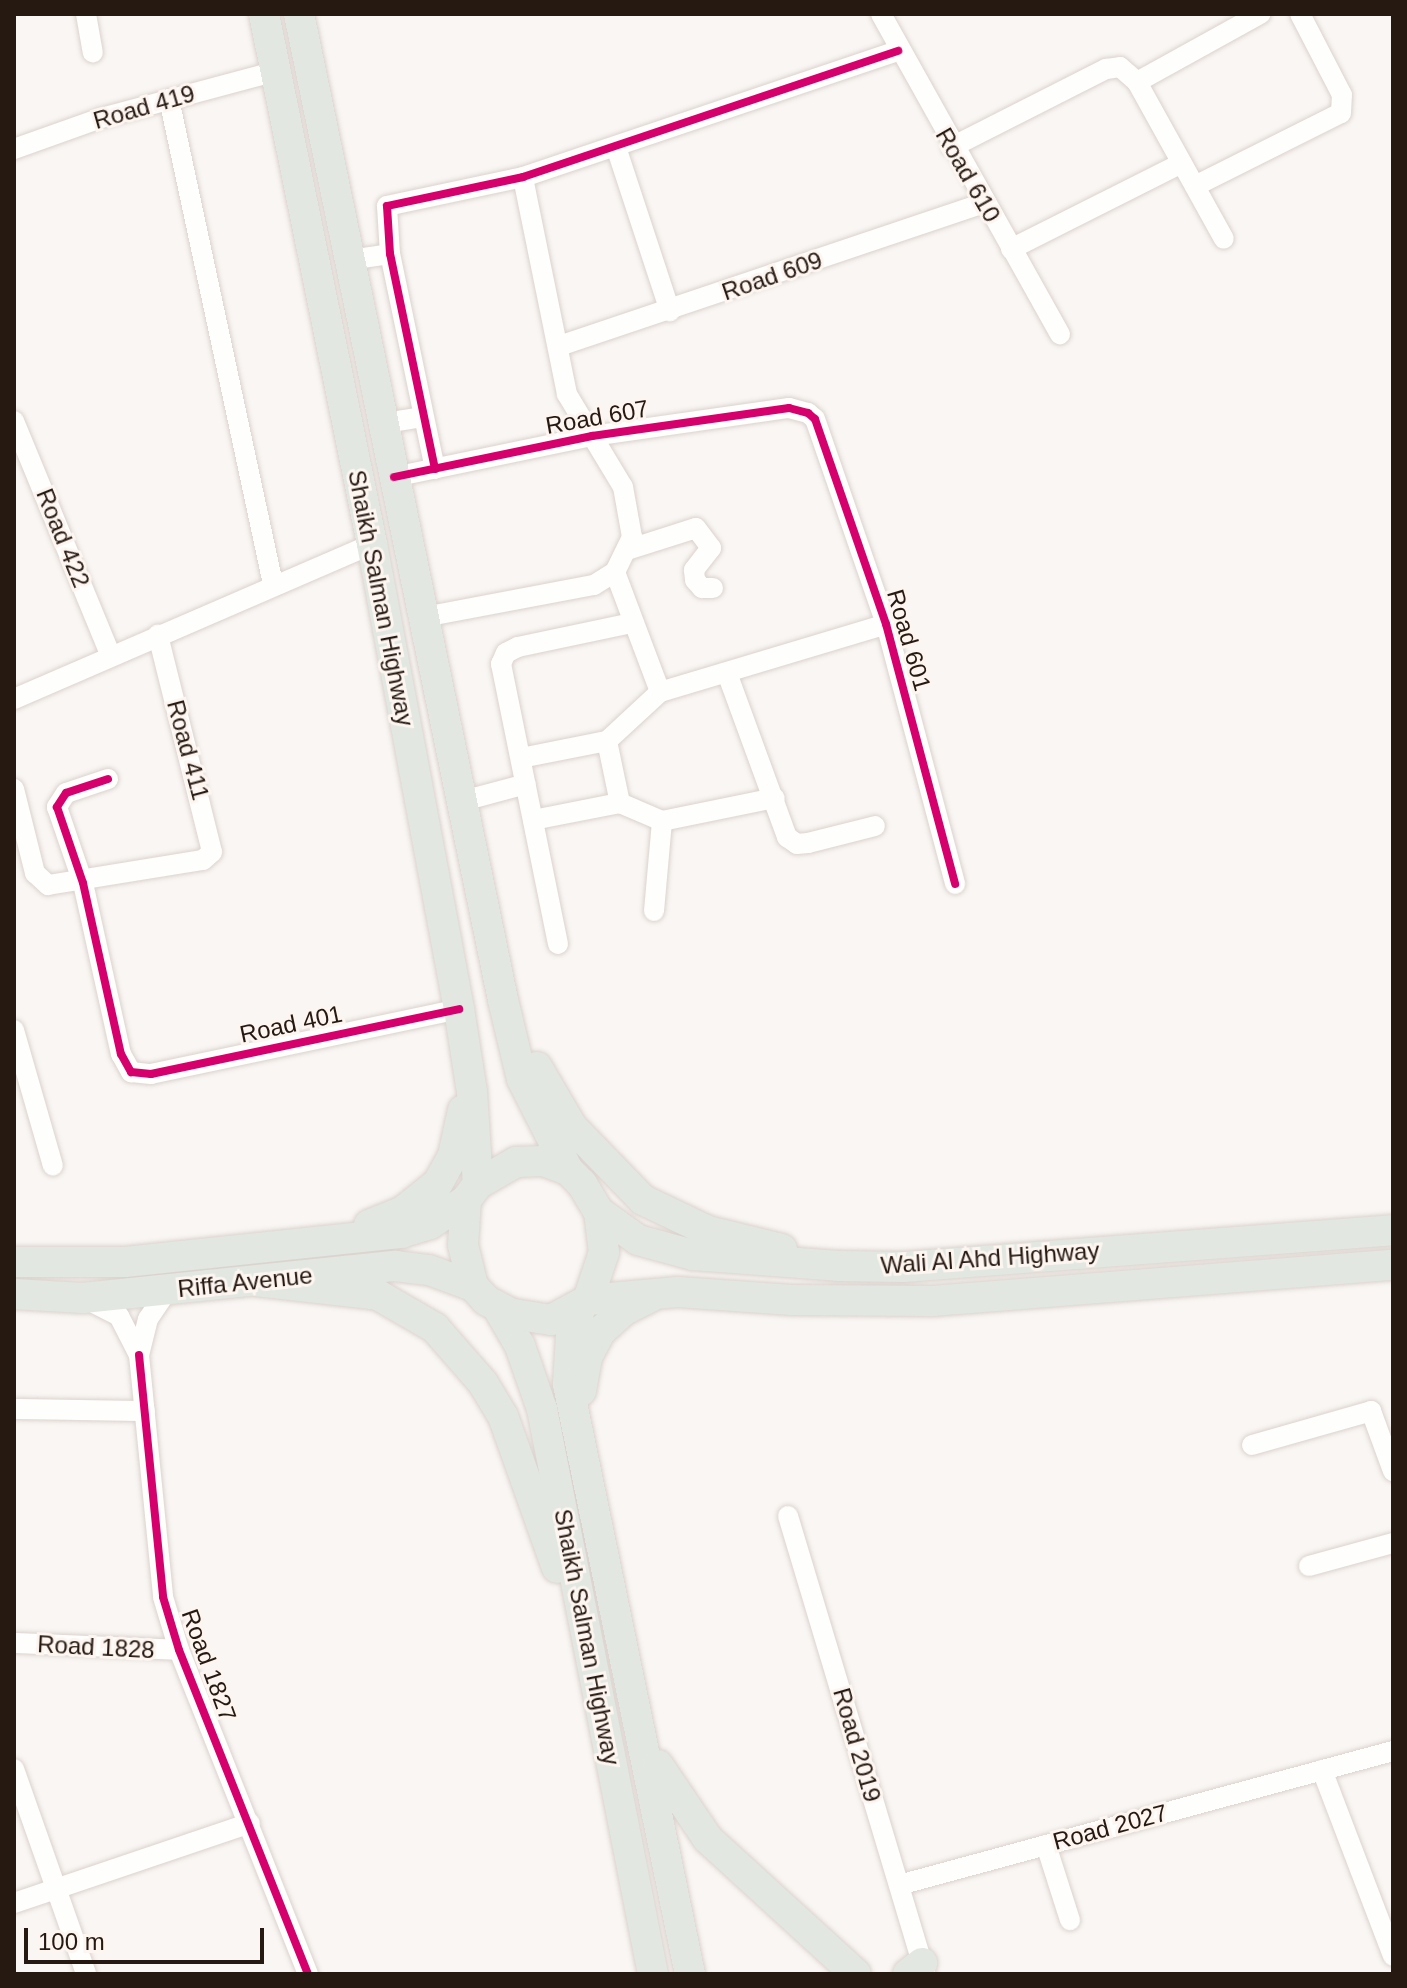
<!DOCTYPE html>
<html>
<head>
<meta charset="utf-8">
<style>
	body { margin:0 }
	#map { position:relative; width:1407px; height:1988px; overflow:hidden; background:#f9f6f3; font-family:Helvetica,sans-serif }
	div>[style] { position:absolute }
	.roads { filter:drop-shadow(0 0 2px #dbd2cd) drop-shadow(0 0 2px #dbd2cd) }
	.minor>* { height:20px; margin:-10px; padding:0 10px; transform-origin:10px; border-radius:10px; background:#fefefd }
	.primary>* { height:30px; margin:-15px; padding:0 15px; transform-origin:15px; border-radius:15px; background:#e2e8e1 }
	.cycleway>* { height:8px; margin:-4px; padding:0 4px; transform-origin:4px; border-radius:4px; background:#d6006c }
	span { translate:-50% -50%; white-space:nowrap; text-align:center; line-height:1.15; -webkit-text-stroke:6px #fcf5f0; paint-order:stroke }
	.street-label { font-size:24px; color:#261912 }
	.frame { position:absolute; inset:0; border:16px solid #261912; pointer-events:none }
	.scale { position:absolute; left:24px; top:1928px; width:240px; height:36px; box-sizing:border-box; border:4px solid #261912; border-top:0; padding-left:10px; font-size:24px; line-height:28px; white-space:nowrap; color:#261912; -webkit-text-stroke:6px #fcf5f0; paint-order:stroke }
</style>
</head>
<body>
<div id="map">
	<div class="roads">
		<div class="minor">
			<div style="left:86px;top:14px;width:39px;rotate:80deg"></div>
			<div style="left:881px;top:14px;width:367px;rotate:60.8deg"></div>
			<div style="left:1137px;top:82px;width:141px;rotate:-28.9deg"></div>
			<div style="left:169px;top:99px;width:498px;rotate:77.9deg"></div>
			<div style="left:616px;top:147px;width:173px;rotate:71.8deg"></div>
			<div style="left:952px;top:147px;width:173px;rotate:-26.9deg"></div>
			<div style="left:1106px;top:69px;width:14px;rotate:-8deg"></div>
			<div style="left:1120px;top:67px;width:23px;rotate:41deg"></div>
			<div style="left:1137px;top:82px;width:179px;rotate:61deg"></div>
			<div style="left:14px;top:149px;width:92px;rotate:-19.6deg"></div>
			<div style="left:101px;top:118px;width:182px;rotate:-15deg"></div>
			<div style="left:1195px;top:186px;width:163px;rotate:-26.6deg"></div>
			<div style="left:1341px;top:113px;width:18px;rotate:-87deg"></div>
			<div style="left:1342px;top:95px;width:91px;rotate:-117.4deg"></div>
			<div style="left:1011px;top:249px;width:191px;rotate:-26.7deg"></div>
			<div style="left:350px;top:260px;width:40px;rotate:-8.5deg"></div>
			<div style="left:559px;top:346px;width:447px;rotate:-18.6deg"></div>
			<div style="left:14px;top:421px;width:254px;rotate:67.6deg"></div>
			<div style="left:385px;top:423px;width:39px;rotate:-9deg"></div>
			<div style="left:435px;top:469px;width:220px;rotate:-101.8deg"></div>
			<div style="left:390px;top:254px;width:48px;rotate:-93.6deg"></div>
			<div style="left:387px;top:206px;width:139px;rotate:-12deg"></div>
			<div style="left:523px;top:177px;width:396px;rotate:-18.6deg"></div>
			<div style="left:394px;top:477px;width:202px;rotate:-11.7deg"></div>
			<div style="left:592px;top:436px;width:199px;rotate:-8.1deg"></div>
			<div style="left:789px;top:408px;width:20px;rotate:15deg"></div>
			<div style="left:808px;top:413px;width:9px;rotate:41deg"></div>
			<div style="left:815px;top:419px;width:217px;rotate:70.9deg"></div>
			<div style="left:886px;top:624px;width:269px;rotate:75.1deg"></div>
			<div style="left:627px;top:550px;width:72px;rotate:-17.7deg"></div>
			<div style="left:696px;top:528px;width:25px;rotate:53deg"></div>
			<div style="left:711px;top:548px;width:28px;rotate:128deg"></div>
			<div style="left:694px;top:570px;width:10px;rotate:84deg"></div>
			<div style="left:695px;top:580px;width:11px;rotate:49deg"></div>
			<div style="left:702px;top:588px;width:11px"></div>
			<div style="left:615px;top:572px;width:128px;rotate:69.4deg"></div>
			<div style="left:424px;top:617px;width:173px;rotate:-10.7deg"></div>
			<div style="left:594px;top:585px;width:25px;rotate:-32deg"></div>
			<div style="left:615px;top:572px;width:39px;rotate:-64deg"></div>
			<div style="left:632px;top:537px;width:51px;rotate:-100.2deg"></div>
			<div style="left:623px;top:487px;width:109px;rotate:-121.1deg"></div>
			<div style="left:567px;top:394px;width:221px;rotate:-101.5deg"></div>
			<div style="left:727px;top:673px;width:175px;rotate:69.9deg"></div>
			<div style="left:787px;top:837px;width:12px;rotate:35deg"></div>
			<div style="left:797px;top:844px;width:11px;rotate:-5deg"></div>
			<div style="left:808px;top:843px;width:69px;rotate:-14.2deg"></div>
			<div style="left:14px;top:699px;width:390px;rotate:-23.4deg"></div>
			<div style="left:607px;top:741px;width:63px;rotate:78.2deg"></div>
			<div style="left:620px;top:803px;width:46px;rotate:23.2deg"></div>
			<div style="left:662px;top:821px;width:115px;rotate:-11.5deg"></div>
			<div style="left:521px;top:758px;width:88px;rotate:-11.2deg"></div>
			<div style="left:607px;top:741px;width:72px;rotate:-42.8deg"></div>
			<div style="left:660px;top:692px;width:236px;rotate:-16.7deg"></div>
			<div style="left:108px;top:779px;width:44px;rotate:161.6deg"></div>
			<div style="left:66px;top:793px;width:17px;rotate:123deg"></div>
			<div style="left:57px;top:807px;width:80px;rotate:71.1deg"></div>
			<div style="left:83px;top:883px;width:175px;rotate:77.5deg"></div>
			<div style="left:121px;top:1054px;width:21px;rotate:61deg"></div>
			<div style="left:131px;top:1072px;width:20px;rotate:6deg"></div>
			<div style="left:151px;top:1074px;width:315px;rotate:-11.9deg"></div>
			<div style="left:14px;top:789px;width:87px;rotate:76deg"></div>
			<div style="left:35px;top:873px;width:18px;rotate:43deg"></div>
			<div style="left:48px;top:885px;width:157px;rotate:-9.2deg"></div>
			<div style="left:203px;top:860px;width:12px;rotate:-42deg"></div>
			<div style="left:212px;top:852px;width:224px;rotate:-104deg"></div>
			<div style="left:459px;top:802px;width:69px;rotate:-15deg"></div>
			<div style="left:533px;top:820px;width:89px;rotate:-11.1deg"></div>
			<div style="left:654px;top:911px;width:90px;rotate:-84.9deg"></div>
			<div style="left:558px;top:944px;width:286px;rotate:-101.5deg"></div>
			<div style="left:501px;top:664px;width:12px;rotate:-66deg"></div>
			<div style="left:506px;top:653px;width:13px;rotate:-27deg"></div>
			<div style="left:518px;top:647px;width:116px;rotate:-11.9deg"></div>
			<div style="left:14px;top:1030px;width:141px;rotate:74deg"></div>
			<div style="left:86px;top:1299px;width:37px;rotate:27deg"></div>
			<div style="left:119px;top:1316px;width:44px;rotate:62.9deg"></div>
			<div style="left:139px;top:1355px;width:37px;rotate:-76deg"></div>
			<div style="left:148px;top:1319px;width:34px;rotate:-56deg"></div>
			<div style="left:139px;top:1355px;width:243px;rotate:84.3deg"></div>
			<div style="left:163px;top:1597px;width:55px;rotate:73.2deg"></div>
			<div style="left:179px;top:1650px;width:349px;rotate:68.3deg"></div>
			<div style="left:14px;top:1409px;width:131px;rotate:0.9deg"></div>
			<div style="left:1252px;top:1445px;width:124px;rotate:-15.9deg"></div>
			<div style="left:1371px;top:1411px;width:64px;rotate:69.9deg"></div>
			<div style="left:788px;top:1516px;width:478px;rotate:73.3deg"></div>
			<div style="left:1309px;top:1566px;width:87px;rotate:-15.3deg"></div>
			<div style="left:14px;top:1643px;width:165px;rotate:2.4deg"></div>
			<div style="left:14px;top:1769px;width:217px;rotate:70.6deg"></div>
			<div style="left:1322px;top:1770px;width:199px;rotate:69.1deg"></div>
			<div style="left:1046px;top:1845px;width:79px;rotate:72.3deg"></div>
			<div style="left:899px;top:1885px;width:512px;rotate:-15.18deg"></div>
			<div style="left:14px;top:1903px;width:249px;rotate:-18.7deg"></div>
		</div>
		<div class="primary">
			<div style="left:264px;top:14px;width:541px;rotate:78.48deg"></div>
			<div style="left:372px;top:544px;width:473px;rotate:79.4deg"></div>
			<div style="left:459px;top:1009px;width:84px;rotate:81.1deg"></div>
			<div style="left:472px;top:1092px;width:92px;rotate:86.3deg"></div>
			<div style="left:299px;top:14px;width:1007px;rotate:78.31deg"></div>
			<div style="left:503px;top:1000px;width:81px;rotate:76.5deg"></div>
			<div style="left:522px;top:1079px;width:102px;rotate:63.2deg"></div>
			<div style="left:537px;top:1067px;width:69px;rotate:59.7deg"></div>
			<div style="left:572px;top:1127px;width:102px;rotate:45.8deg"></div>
			<div style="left:643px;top:1200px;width:72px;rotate:25.5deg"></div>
			<div style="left:708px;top:1231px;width:76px;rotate:13.7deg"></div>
			<div style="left:543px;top:1161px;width:27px;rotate:20deg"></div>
			<div style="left:568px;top:1170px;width:20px;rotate:45deg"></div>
			<div style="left:582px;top:1184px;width:33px;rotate:59deg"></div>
			<div style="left:599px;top:1212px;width:40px;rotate:82.9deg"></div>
			<div style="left:604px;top:1252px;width:51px;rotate:108.4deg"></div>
			<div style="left:588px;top:1300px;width:42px;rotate:151.6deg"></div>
			<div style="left:551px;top:1320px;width:39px;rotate:-171deg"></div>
			<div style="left:512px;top:1314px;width:30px;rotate:-152deg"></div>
			<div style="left:486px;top:1300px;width:19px;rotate:-133deg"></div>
			<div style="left:473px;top:1286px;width:42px;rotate:-103.7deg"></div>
			<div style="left:463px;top:1245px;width:45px;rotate:-86.2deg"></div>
			<div style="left:466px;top:1200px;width:20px;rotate:-53deg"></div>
			<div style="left:478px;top:1184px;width:44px;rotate:-30.1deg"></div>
			<div style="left:516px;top:1162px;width:27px;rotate:-2deg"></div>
			<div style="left:599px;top:1212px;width:48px;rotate:35.7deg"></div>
			<div style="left:638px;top:1240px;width:57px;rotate:15.3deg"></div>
			<div style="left:693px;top:1255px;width:145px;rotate:4.3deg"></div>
			<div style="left:838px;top:1266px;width:65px;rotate:0.9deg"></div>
			<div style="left:903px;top:1267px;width:491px;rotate:-4.3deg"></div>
			<div style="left:369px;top:1225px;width:35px;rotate:-22deg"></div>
			<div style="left:402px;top:1212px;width:46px;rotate:-38.9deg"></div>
			<div style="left:438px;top:1183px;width:31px;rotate:-61deg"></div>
			<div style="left:453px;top:1156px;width:47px;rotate:-77.7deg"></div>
			<div style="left:14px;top:1262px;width:111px"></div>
			<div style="left:125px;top:1262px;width:278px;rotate:-6deg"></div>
			<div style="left:401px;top:1233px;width:30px;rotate:-17deg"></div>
			<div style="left:430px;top:1224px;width:43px;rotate:-33.7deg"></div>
			<div style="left:256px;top:1281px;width:123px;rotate:6.5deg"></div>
			<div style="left:378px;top:1295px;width:66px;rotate:30.1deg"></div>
			<div style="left:435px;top:1328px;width:73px;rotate:48.9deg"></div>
			<div style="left:483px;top:1383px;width:39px;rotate:59deg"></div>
			<div style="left:503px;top:1416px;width:161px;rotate:70.4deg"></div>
			<div style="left:14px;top:1294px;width:69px;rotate:3.3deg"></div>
			<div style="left:83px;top:1298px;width:314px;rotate:-5.9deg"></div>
			<div style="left:395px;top:1266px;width:34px;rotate:7deg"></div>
			<div style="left:429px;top:1270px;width:47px;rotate:20deg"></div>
			<div style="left:588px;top:1300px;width:90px;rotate:-5.1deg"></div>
			<div style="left:678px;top:1292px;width:114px;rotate:4deg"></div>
			<div style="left:792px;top:1300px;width:140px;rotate:0.4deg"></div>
			<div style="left:932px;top:1301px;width:462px;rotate:-4.5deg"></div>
			<div style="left:581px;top:1306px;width:33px;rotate:108deg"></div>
			<div style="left:571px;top:1337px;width:47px;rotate:93.7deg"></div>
			<div style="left:568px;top:1384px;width:602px;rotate:78.32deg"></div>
			<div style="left:498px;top:1308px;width:44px;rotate:59.9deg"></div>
			<div style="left:520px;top:1346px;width:67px;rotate:70.8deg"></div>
			<div style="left:542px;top:1409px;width:576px;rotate:78.89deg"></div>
			<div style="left:581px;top:1391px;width:35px;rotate:-80deg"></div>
			<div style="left:587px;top:1357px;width:30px;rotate:-62deg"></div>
			<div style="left:601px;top:1331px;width:30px;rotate:-42deg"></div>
			<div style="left:623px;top:1311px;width:30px;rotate:-27deg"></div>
			<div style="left:658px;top:1765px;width:89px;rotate:56deg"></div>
			<div style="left:708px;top:1839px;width:200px;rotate:42.4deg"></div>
			<div style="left:908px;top:1974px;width:18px;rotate:-38deg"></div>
		</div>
	</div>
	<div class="cycleway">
		<div style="left:435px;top:469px;width:220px;rotate:-101.8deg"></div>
		<div style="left:390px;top:254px;width:48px;rotate:-93.6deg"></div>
		<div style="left:387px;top:206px;width:139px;rotate:-12deg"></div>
		<div style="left:523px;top:177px;width:396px;rotate:-18.6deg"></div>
		<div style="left:394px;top:477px;width:202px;rotate:-11.7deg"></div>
		<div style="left:592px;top:436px;width:199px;rotate:-8.1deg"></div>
		<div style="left:789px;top:408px;width:20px;rotate:15deg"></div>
		<div style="left:808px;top:413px;width:9px;rotate:41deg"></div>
		<div style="left:815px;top:419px;width:217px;rotate:70.9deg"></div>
		<div style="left:886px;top:624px;width:269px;rotate:75.1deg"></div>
		<div style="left:108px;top:779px;width:44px;rotate:161.6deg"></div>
		<div style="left:66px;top:793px;width:17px;rotate:123deg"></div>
		<div style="left:57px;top:807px;width:80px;rotate:71.1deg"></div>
		<div style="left:83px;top:883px;width:175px;rotate:77.5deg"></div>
		<div style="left:121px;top:1054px;width:21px;rotate:61deg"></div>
		<div style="left:131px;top:1072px;width:20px;rotate:6deg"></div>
		<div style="left:151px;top:1074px;width:315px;rotate:-11.9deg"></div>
		<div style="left:139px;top:1355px;width:243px;rotate:84.3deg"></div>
		<div style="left:163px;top:1597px;width:55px;rotate:73.2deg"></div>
		<div style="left:179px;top:1650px;width:349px;rotate:68.3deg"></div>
	</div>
	<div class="street-label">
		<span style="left:144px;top:107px;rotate:-16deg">Road 419</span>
		<span style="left:968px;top:175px;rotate:60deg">Road 610</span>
		<span style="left:772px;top:276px;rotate:-19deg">Road 609</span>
		<span style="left:597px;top:417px;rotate:-10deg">Road 607</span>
		<span style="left:63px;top:538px;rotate:68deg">Road 422</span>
		<span style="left:381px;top:598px;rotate:79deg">Shaikh Salman Highway</span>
		<span style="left:909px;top:640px;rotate:74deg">Road 601</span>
		<span style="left:188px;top:750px;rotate:75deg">Road 411</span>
		<span style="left:291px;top:1024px;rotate:-12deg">Road 401</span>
		<span style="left:990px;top:1258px;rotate:-4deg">Wali Al Ahd Highway</span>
		<span style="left:245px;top:1282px;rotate:-6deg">Riffa Avenue</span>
		<span style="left:587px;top:1637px;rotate:79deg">Shaikh Salman Highway</span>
		<span style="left:96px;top:1647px;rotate:3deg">Road 1828</span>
		<span style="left:209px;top:1665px;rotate:70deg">Road 1827</span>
		<span style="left:857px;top:1745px;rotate:74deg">Road 2019</span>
		<span style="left:1110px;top:1827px;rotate:-15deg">Road 2027</span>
	</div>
	<div class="frame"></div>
	<div class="scale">100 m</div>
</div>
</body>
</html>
